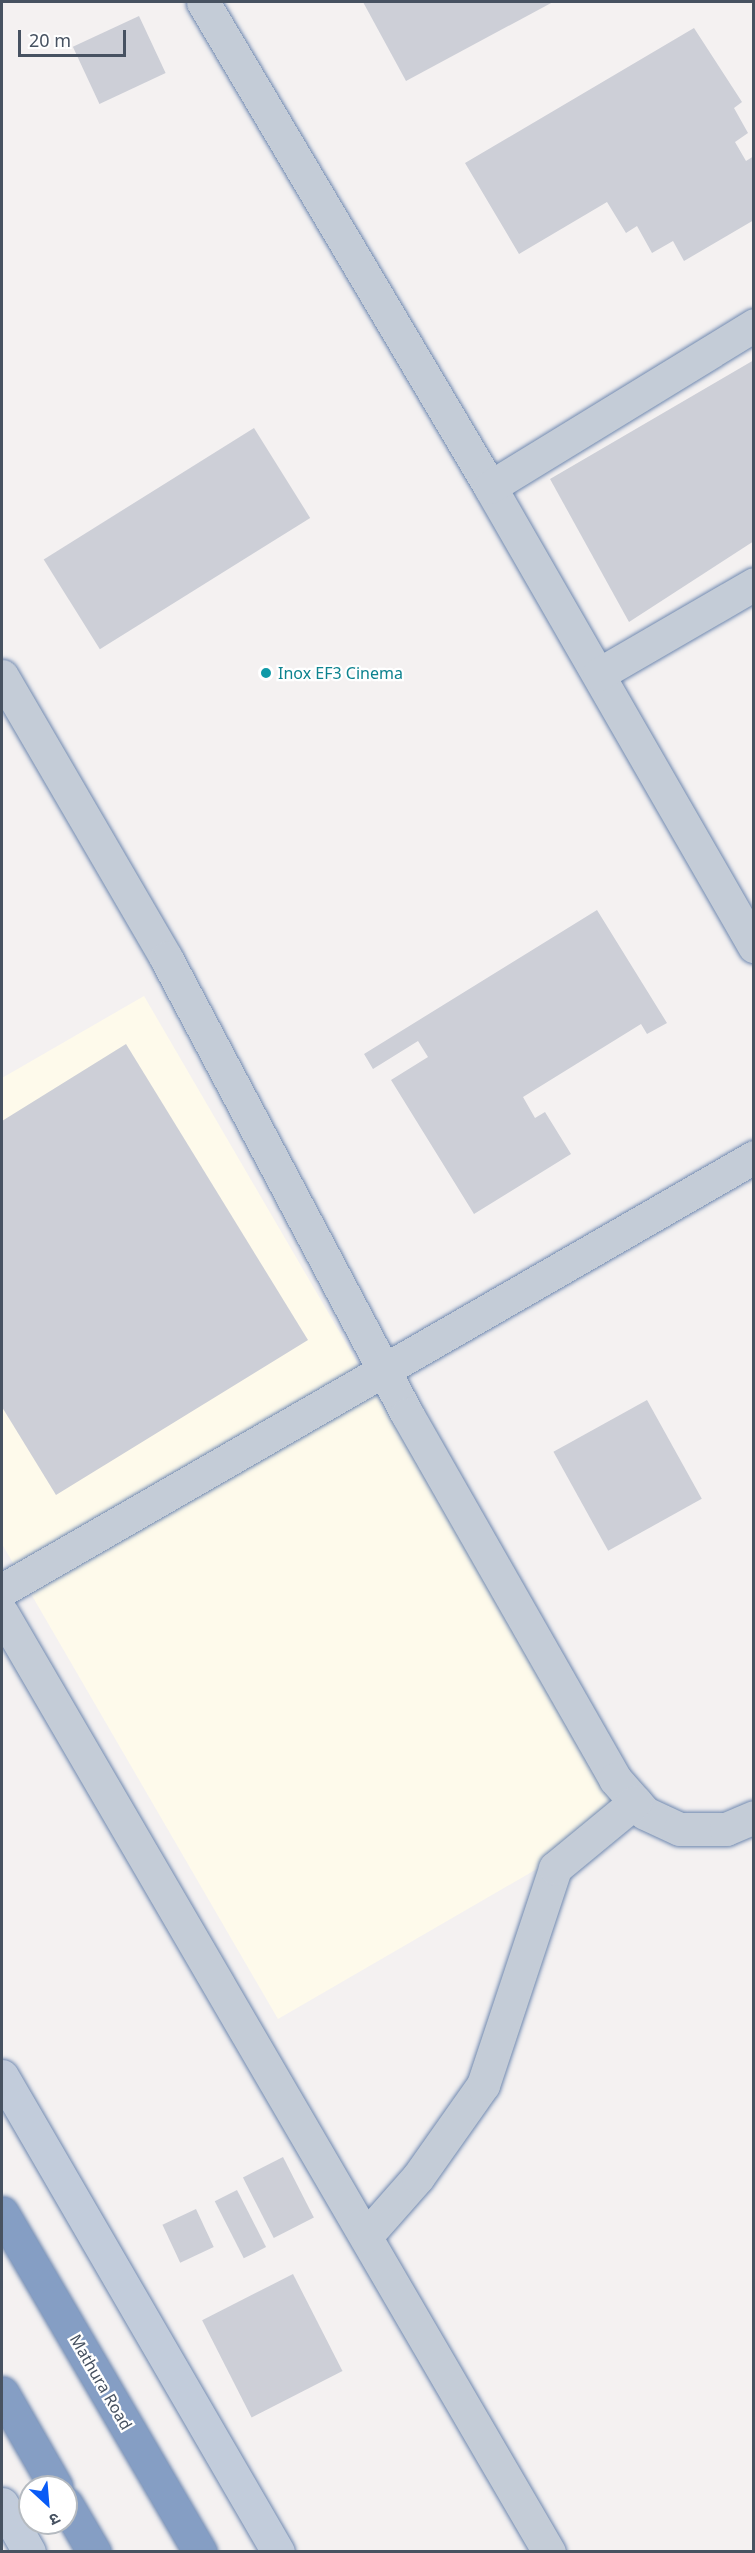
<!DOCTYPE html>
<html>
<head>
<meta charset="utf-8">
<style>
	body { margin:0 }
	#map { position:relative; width:755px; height:2553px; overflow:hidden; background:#f4f1f1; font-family:"Noto Sans","Noto Sans Devanagari",sans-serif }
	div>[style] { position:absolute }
	.commercial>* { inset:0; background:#fefaeb }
	.building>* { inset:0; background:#cdcfd7; transform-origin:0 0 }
	.roads { filter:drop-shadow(0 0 2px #7089b0) drop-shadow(0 0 2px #7089b0) }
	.street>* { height:33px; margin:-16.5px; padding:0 16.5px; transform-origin:16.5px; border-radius:16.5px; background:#c4ccd7 }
	.secondary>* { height:33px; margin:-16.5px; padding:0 16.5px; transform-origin:16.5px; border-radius:16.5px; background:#c2ccdb }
	.highway>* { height:33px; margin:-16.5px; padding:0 16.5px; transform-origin:16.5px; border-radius:16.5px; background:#859ec4 }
	.dots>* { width:16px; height:16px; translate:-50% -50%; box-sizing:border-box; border:3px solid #fff; border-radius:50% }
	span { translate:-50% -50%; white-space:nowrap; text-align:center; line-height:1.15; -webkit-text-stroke:4.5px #fff; paint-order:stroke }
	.culture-label { font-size:16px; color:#0d838f }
	.left { translate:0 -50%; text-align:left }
	.street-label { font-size:16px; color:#475261 }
	.frame { position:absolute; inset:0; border:3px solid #475261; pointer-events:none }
	.north { position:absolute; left:18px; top:2475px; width:60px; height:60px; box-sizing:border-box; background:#fff; border:2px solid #b5bac0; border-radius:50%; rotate:154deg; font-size:16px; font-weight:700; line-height:24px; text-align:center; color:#475261 }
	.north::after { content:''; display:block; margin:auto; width:21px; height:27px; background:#095bf6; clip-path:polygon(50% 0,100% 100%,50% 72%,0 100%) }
	.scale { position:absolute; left:18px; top:30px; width:108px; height:27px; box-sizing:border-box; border:3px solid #475261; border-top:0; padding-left:8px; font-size:18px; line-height:21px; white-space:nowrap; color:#475261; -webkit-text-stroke:4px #fff; paint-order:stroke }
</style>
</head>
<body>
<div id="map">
	<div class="commercial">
		<div style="clip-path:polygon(144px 996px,623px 1819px,278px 2019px,2px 1544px,2px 1078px)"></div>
	</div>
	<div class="building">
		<div style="clip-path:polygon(363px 2px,553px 2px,406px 81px)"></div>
		<div style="left:139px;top:16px;width:63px;height:73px;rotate:65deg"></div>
		<div style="clip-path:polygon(694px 28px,742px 102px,734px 108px,748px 133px,735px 142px,746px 161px,754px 156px,754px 220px,684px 261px,673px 241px,652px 253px,637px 226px,626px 233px,607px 202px,519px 254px,465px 163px)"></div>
		<div style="clip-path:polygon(754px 360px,754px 541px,629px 622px,550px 479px)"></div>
		<div style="left:254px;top:428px;width:106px;height:248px;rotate:58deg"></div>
		<div style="clip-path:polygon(597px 910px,667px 1023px,647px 1034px,641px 1024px,523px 1097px,535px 1118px,545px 1112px,571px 1154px,474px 1214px,391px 1080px,428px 1057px,418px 1041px,373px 1069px,364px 1054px)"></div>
		<div style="clip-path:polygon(126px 1044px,308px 1340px,56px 1495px,2px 1407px,2px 1121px)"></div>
		<div style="left:647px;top:1400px;width:113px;height:107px;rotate:61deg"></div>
		<div style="left:283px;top:2157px;width:68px;height:45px;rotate:63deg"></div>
		<div style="left:237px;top:2190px;width:64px;height:25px;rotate:63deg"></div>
		<div style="left:196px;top:2209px;width:42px;height:37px;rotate:65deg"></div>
		<div style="left:293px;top:2274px;width:109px;height:102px;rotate:63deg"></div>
	</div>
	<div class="roads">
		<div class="street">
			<div style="left:203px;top:2px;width:564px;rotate:59.38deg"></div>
			<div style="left:490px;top:487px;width:530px;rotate:60.09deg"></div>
			<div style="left:490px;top:487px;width:310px;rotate:-31.5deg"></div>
			<div style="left:599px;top:674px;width:179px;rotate:-30.1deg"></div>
			<div style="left:2px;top:676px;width:326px;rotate:59.8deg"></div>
			<div style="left:166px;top:958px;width:516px;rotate:62.14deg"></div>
			<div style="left:407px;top:1414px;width:420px;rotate:60.3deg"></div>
			<div style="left:615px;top:1779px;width:45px;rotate:48.6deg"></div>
			<div style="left:645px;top:1813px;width:38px;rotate:25deg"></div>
			<div style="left:680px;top:1829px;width:46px"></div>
			<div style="left:726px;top:1829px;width:30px;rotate:-23deg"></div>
			<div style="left:2px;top:1590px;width:868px;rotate:-29.93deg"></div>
			<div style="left:2px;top:1613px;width:1087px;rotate:59.78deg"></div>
			<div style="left:366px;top:2236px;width:79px;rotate:-48.6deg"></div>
			<div style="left:418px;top:2177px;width:113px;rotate:-54.8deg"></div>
			<div style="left:483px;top:2085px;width:229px;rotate:-71.6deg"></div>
			<div style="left:555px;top:1868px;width:104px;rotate:-39.5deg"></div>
		</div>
		<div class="secondary">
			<div style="left:2px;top:2076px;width:550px;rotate:59.89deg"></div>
			<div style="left:2px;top:2504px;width:55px;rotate:60.6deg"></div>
		</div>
		<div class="highway">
			<div style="left:2px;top:2213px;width:393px;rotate:59.7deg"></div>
			<div style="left:2px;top:2393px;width:108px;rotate:60.1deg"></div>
			<div style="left:66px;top:2504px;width:56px;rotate:59.7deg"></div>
		</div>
	</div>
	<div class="dots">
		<div style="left:266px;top:673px;background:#0f9aa8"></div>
	</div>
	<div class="culture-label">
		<span class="left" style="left:278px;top:673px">Inox EF3 Cinema</span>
	</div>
	<div class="street-label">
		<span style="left:101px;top:2382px;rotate:60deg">Mathura Road</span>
	</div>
	<div class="frame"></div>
	<div class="north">उ</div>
	<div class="scale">20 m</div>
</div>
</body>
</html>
